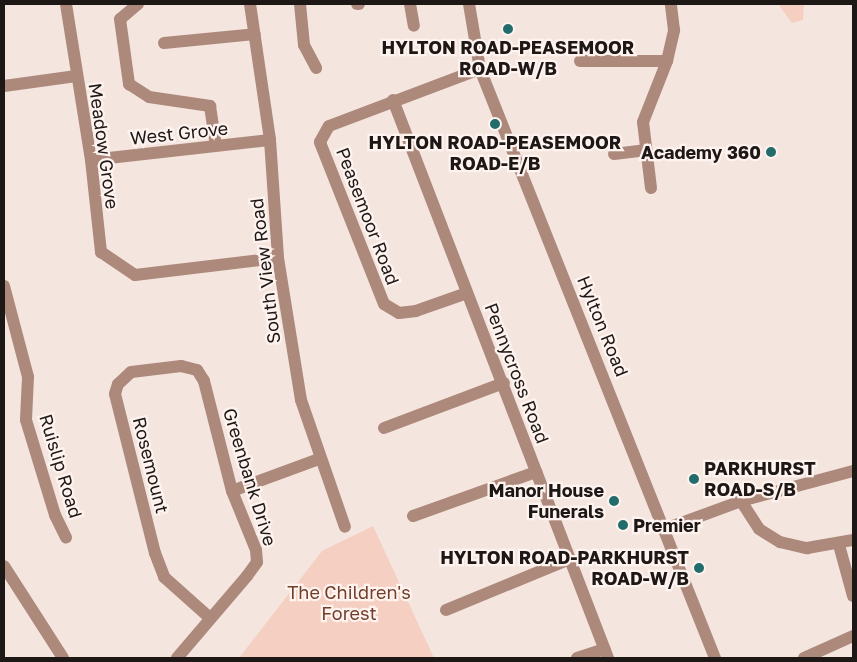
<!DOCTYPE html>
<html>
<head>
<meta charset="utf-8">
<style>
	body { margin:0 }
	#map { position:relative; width:857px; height:662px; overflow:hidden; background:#f4e5df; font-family:"Golos Text",sans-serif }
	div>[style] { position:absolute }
	.green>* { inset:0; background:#f5cfc1 }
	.minor>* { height:12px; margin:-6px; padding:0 6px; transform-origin:6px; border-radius:6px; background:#ad897b }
	.dots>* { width:14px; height:14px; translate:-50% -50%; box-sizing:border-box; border:2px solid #fff3ef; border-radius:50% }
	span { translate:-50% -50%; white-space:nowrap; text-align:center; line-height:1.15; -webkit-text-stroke:4.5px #fff3ef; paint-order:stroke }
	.poi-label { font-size:18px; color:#1d1816; font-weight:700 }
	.right { translate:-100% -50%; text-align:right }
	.left { translate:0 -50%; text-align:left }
	.street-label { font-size:18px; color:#1d1816 }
	.park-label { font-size:18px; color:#713e2a }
	.frame { position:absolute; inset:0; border:5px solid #1d1816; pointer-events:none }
</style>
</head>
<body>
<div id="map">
	<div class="green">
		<div style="clip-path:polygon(778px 4px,804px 4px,803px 20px,792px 23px)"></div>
		<div style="clip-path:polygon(373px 526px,434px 658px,239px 658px,322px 551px)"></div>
	</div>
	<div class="minor">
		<div style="left:66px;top:4px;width:158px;rotate:80.9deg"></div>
		<div style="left:91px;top:160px;width:93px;rotate:83.8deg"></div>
		<div style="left:101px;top:252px;width:41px;rotate:34.1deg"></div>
		<div style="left:135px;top:275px;width:144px;rotate:-6.8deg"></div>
		<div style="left:138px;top:4px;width:23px;rotate:140deg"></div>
		<div style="left:120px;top:19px;width:66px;rotate:82.1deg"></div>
		<div style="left:129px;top:84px;width:24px;rotate:33deg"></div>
		<div style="left:149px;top:97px;width:62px;rotate:8.4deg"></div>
		<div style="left:210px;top:106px;width:40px;rotate:81.5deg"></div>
		<div style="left:250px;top:4px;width:137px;rotate:81.6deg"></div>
		<div style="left:270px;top:140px;width:118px;rotate:86.1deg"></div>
		<div style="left:278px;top:258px;width:144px;rotate:80.8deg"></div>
		<div style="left:301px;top:400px;width:134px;rotate:70.9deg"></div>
		<div style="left:300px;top:4px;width:41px;rotate:84.4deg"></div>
		<div style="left:304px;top:45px;width:26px;rotate:62deg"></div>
		<div style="left:357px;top:4px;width:2px"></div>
		<div style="left:410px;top:4px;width:22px;rotate:80deg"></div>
		<div style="left:469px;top:4px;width:66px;rotate:80.4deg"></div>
		<div style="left:480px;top:69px;width:634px;rotate:68.25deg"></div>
		<div style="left:164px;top:43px;width:91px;rotate:-5.6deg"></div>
		<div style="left:580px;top:61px;width:87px"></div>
		<div style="left:4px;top:86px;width:73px;rotate:-7.9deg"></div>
		<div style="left:393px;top:100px;width:598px;rotate:68.93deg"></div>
		<div style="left:614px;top:154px;width:33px;rotate:-7deg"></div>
		<div style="left:91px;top:160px;width:180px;rotate:-6.4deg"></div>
		<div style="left:651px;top:188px;width:66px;rotate:-96.9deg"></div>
		<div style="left:643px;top:122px;width:66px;rotate:-68.5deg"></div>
		<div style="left:667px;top:61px;width:32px;rotate:-77deg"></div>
		<div style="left:674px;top:30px;width:26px;rotate:-97deg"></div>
		<div style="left:4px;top:286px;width:94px;rotate:75.2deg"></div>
		<div style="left:28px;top:377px;width:43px;rotate:92.7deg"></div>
		<div style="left:26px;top:420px;width:99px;rotate:73deg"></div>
		<div style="left:55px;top:515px;width:25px;rotate:64deg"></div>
		<div style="left:467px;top:293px;width:54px;rotate:160.6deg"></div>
		<div style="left:416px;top:311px;width:17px;rotate:173deg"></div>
		<div style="left:399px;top:313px;width:17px;rotate:-149deg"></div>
		<div style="left:384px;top:304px;width:174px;rotate:-111.6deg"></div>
		<div style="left:320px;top:142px;width:18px;rotate:-61deg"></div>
		<div style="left:329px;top:126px;width:161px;rotate:-20.7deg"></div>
		<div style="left:384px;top:428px;width:128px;rotate:-20.6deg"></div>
		<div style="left:853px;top:471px;width:116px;rotate:165deg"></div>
		<div style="left:741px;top:501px;width:33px;rotate:57deg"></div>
		<div style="left:759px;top:529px;width:25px;rotate:32deg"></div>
		<div style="left:780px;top:542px;width:28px;rotate:13deg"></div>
		<div style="left:807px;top:548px;width:47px;rotate:-9.9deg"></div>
		<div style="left:232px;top:491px;width:93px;rotate:-20.2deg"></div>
		<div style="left:413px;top:516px;width:131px;rotate:-19.7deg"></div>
		<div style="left:665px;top:529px;width:81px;rotate:-20.2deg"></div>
		<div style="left:839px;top:545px;width:53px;rotate:74.6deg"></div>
		<div style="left:4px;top:566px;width:109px;rotate:57.3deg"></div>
		<div style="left:446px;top:610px;width:134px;rotate:-22.4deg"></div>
		<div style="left:177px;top:658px;width:108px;rotate:-49.5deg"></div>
		<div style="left:247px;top:576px;width:17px;rotate:-54deg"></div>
		<div style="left:257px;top:562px;width:12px;rotate:-95deg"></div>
		<div style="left:256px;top:550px;width:64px;rotate:-112.1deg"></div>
		<div style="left:232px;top:491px;width:114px;rotate:-104.3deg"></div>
		<div style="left:204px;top:381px;width:13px;rotate:-122deg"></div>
		<div style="left:197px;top:370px;width:16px;rotate:-166deg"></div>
		<div style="left:181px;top:366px;width:50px;rotate:173.2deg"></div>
		<div style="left:131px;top:372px;width:18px;rotate:137deg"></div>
		<div style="left:118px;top:384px;width:10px;rotate:107deg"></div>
		<div style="left:115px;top:394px;width:164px;rotate:75.9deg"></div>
		<div style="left:155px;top:553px;width:26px;rotate:69deg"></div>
		<div style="left:164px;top:577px;width:62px;rotate:41.7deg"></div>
		<div style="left:577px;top:658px;width:29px;rotate:-18deg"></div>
		<div style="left:804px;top:658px;width:54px;rotate:-24.2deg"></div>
	</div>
	<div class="dots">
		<div style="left:508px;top:29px;background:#226d6b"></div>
		<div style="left:495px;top:124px;background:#226d6b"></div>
		<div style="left:771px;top:152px;background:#226d6b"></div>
		<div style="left:694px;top:479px;background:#226d6b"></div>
		<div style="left:614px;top:501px;background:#226d6b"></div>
		<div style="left:623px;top:525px;background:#226d6b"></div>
		<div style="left:699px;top:568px;background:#226d6b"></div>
	</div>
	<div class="poi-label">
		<span style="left:508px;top:58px">HYLTON ROAD-PEASEMOOR<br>ROAD-W/B</span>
		<span style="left:495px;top:153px">HYLTON ROAD-PEASEMOOR<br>ROAD-E/B</span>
		<span class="right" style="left:761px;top:152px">Academy 360</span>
		<span class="left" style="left:704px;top:479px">PARKHURST<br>ROAD-S/B</span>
		<span class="right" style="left:604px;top:501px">Manor House<br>Funerals</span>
		<span class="left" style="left:633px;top:525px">Premier</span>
		<span class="right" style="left:689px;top:568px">HYLTON ROAD-PARKHURST<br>ROAD-W/B</span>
	</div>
	<div class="street-label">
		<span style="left:179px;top:133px;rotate:-6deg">West Grove</span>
		<span style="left:104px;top:146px;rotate:82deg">Meadow Grove</span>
		<span style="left:368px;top:216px;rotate:69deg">Peasemoor Road</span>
		<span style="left:265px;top:271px;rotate:-97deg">South View Road</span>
		<span style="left:603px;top:326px;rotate:68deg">Hylton Road</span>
		<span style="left:517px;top:373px;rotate:69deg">Pennycross Road</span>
		<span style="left:151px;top:465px;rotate:76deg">Rosemount</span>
		<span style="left:61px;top:466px;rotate:73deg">Ruislip Road</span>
		<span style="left:250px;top:477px;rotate:73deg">Greenbank Drive</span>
	</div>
	<div class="park-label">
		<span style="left:349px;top:603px">The Children's<br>Forest</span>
	</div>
	<div class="frame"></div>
</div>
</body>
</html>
